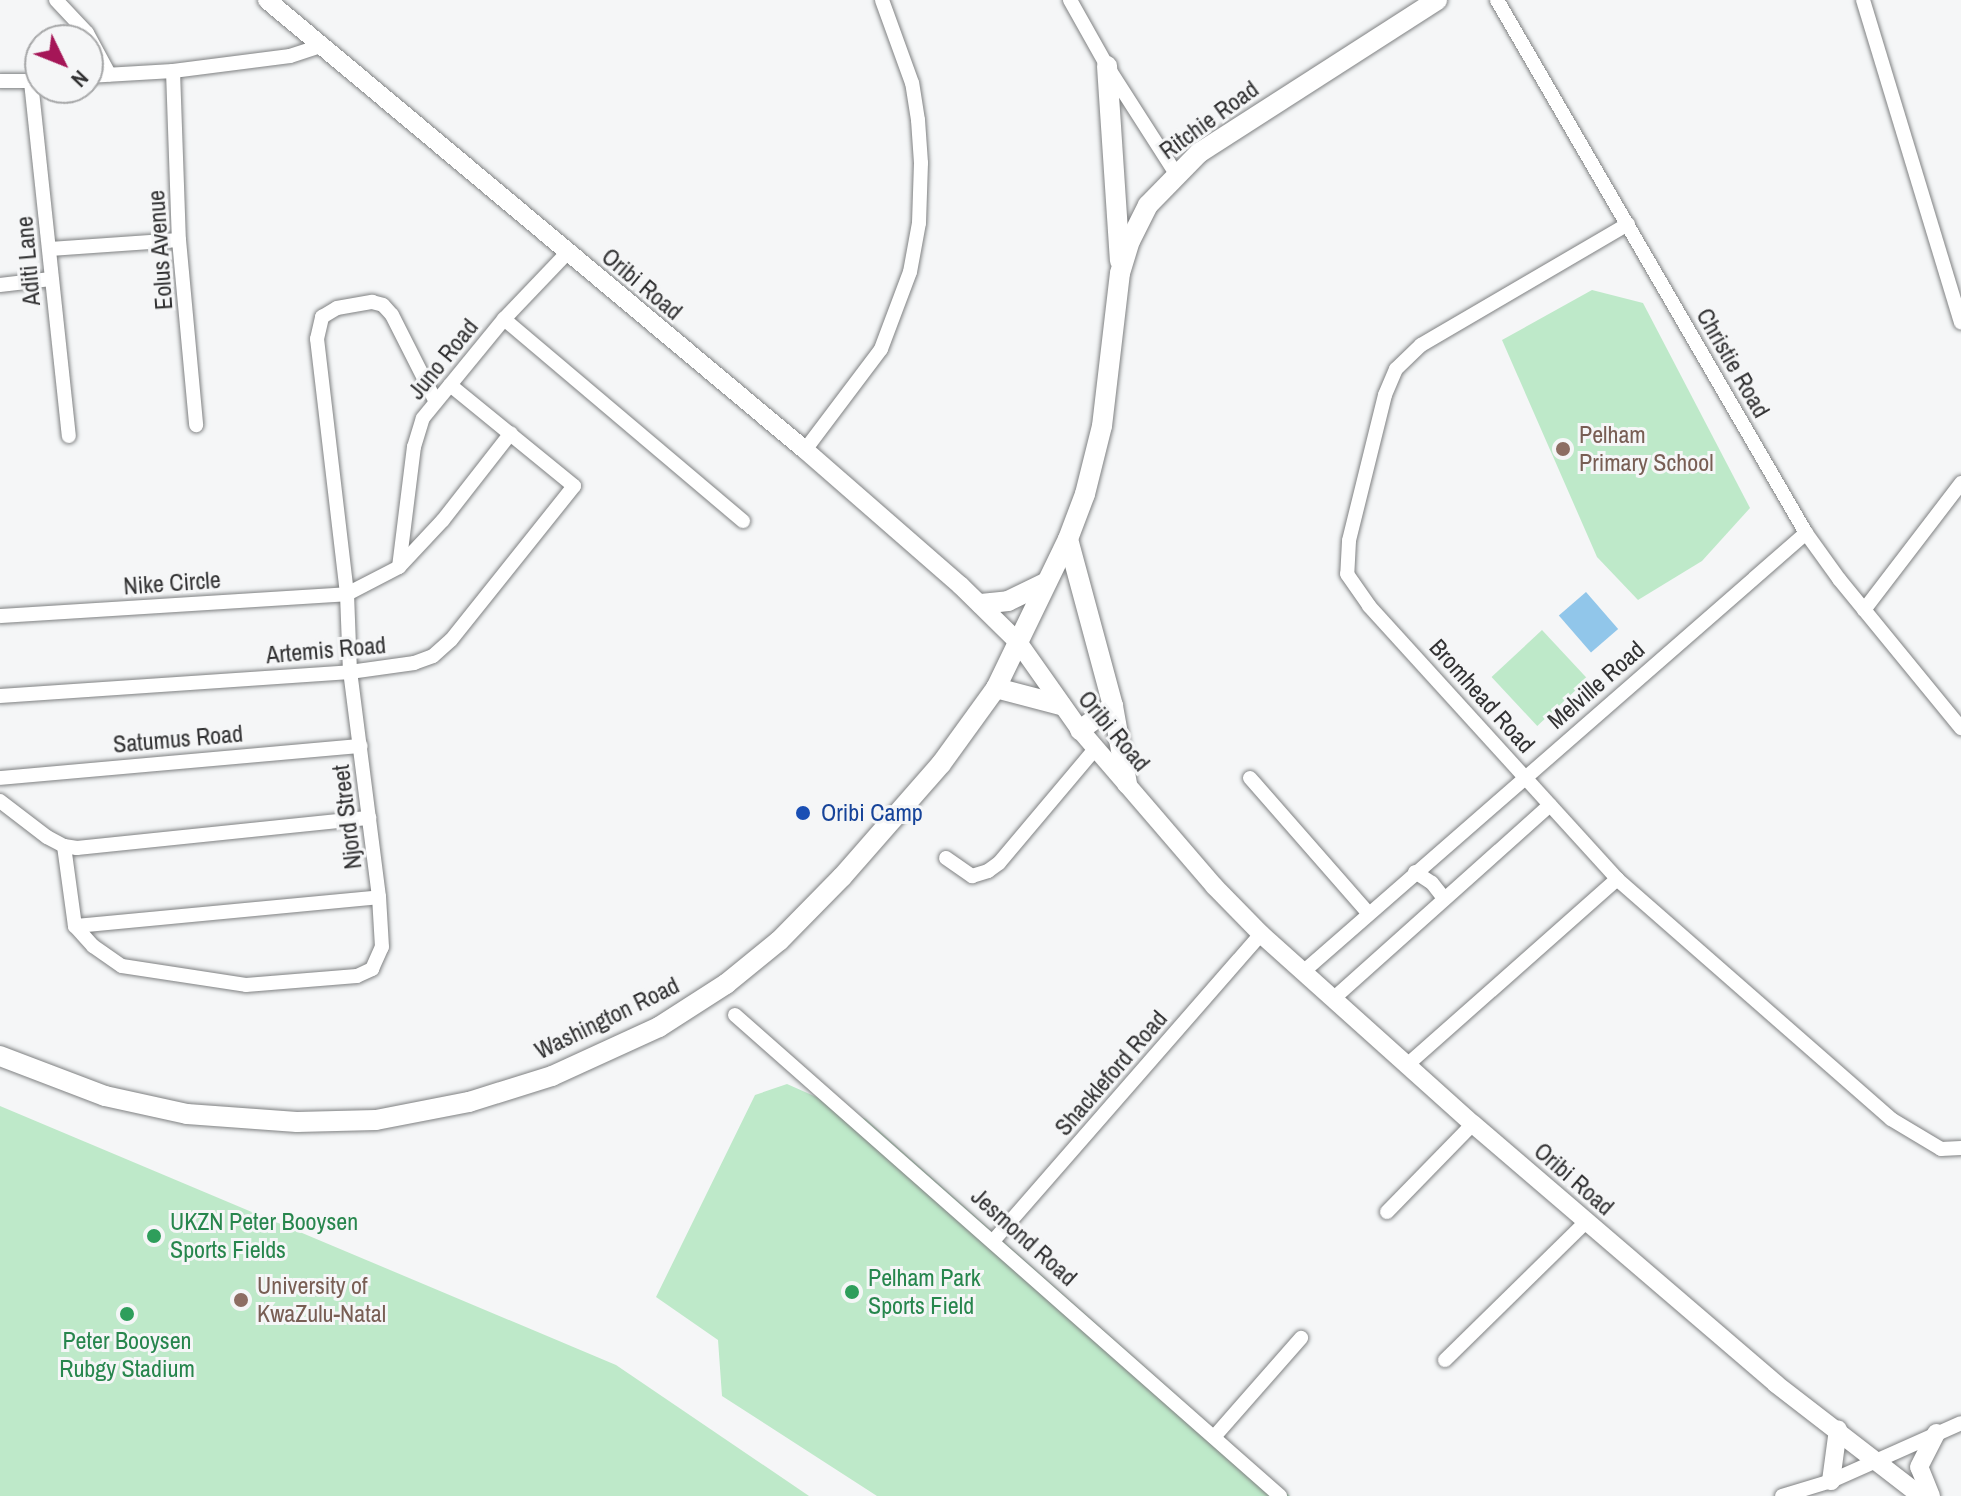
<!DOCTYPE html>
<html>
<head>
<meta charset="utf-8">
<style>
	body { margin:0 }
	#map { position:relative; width:1961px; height:1496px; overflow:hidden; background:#f5f6f7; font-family:"Archivo Narrow",sans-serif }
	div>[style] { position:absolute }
	.green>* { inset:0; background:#bee9c9; transform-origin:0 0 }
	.water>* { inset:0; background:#91c6ea; transform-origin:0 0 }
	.roads { filter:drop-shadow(0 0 2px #7f8182) drop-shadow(0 0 2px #7f8182) }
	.minor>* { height:14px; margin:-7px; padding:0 7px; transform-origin:7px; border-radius:7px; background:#fff }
	.tertiary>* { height:18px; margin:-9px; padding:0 9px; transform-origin:9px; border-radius:9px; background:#fff }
	.secondary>* { height:20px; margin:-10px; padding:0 10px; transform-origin:10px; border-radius:10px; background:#fff }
	.dots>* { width:22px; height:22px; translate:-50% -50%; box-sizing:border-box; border:4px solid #f5f6f7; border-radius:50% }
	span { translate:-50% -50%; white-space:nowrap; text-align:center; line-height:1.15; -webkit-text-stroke:6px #f5f6f7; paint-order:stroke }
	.street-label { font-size:24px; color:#323233 }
	.education-label { font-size:24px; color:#785e54 }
	.left { translate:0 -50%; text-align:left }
	.transit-label { font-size:24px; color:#164399 }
	.leisure-label { font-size:24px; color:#27864d }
	.north { position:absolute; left:24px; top:24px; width:80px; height:80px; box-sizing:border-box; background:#f5f6f7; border:2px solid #a7a8a9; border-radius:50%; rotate:133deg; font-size:22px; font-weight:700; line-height:32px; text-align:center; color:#323233 }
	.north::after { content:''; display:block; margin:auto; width:28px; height:36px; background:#a51657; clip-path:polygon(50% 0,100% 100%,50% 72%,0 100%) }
</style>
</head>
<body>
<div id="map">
	<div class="green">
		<div style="clip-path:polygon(1592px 290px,1643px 303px,1750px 508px,1702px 561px,1638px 600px,1597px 557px,1502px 340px)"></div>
		<div style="left:1542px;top:630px;width:67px;height:69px;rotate:47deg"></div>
		<div style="clip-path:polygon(787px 1084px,866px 1119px,1290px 1496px,877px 1496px,722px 1396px,718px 1340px,656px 1297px,755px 1095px)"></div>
		<div style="clip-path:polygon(0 1106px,616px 1365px,809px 1496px,0 1496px)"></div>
	</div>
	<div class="water">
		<div style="left:1586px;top:592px;width:49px;height:36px;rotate:49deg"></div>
	</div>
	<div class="roads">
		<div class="minor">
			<div style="left:56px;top:0;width:45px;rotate:46.8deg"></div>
			<div style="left:87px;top:33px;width:47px;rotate:61.8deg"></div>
			<div style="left:1070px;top:0;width:76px;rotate:60.7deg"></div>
			<div style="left:1107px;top:66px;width:128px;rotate:57.4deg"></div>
			<div style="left:1497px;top:0;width:616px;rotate:59.9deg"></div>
			<div style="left:1806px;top:533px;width:57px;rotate:54.3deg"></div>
			<div style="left:1839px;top:579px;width:193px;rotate:50.7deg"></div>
			<div style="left:1863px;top:0;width:337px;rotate:73.1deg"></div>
			<div style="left:173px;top:71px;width:169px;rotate:88deg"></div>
			<div style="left:179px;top:240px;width:186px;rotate:84.7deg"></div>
			<div style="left:88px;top:76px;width:85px;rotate:-3.4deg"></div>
			<div style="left:173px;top:71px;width:118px;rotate:-7.3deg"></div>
			<div style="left:290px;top:56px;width:35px;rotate:-18deg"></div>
			<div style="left:0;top:81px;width:40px"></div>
			<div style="left:31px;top:82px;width:356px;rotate:83.9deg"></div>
			<div style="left:1628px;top:224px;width:240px;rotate:149.7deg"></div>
			<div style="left:1421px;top:345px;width:35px;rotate:136deg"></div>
			<div style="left:1396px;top:369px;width:28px;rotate:113deg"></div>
			<div style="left:1385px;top:395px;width:150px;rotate:103.9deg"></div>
			<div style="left:1349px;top:541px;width:33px;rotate:93deg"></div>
			<div style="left:1347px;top:574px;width:39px;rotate:55deg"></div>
			<div style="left:1369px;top:606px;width:369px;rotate:47.7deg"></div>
			<div style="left:1617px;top:879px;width:364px;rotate:41.2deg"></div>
			<div style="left:1891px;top:1119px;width:58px;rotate:31deg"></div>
			<div style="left:1941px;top:1149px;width:20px;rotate:-3deg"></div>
			<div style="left:50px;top:249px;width:129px;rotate:-4deg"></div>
			<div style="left:0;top:285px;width:51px;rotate:-6.7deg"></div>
			<div style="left:504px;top:319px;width:313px;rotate:40.2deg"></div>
			<div style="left:805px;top:450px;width:126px;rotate:-53deg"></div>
			<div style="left:881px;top:349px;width:82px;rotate:-69.4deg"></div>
			<div style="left:910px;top:272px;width:50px;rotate:-79.6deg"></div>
			<div style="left:919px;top:223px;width:60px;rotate:-88.1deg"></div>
			<div style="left:921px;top:163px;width:43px;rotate:-94deg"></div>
			<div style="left:918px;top:120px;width:37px;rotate:-99deg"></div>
			<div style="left:912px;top:83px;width:88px;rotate:-109.9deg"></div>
			<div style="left:399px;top:567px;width:121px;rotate:-82.9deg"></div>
			<div style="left:414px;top:447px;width:30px;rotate:-73deg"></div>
			<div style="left:423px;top:418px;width:128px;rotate:-50.7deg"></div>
			<div style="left:504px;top:319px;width:91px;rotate:-46.3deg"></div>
			<div style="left:1864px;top:610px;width:160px;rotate:-52.6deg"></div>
			<div style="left:0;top:616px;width:348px;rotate:-3.6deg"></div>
			<div style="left:347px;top:594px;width:59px;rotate:-27.4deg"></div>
			<div style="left:399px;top:567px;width:64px;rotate:-46.9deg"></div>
			<div style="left:443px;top:520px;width:110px;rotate:-52deg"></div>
			<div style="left:0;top:696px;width:351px;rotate:-3.9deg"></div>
			<div style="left:350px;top:672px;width:65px;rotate:-8deg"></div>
			<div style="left:414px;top:663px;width:20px;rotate:-20deg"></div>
			<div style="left:433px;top:656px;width:24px;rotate:-42deg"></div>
			<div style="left:451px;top:640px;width:197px;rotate:-51.4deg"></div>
			<div style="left:574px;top:486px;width:160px;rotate:-140.8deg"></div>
			<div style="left:0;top:778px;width:362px;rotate:-5.1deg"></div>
			<div style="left:1250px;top:778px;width:179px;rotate:48.8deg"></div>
			<div style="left:0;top:801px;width:59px;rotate:37.5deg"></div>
			<div style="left:47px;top:837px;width:19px;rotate:28deg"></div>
			<div style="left:64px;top:846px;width:13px;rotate:9deg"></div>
			<div style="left:77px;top:848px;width:294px;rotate:-5.9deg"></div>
			<div style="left:64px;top:846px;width:81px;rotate:82.2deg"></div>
			<div style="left:75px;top:926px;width:27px;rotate:48deg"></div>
			<div style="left:93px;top:946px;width:35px;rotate:35deg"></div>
			<div style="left:122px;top:966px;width:125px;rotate:8.7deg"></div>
			<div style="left:246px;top:985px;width:111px;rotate:-4.6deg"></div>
			<div style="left:357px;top:976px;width:17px;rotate:-25deg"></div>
			<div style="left:372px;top:969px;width:24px;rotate:-66deg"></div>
			<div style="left:382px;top:947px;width:50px;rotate:-93.4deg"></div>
			<div style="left:379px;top:897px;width:227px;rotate:-97.3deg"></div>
			<div style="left:350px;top:672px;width:78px;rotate:-92.2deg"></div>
			<div style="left:347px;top:594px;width:257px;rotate:-96.7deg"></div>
			<div style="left:317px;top:339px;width:23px;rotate:-77deg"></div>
			<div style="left:322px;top:317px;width:17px;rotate:-31deg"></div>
			<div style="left:337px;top:308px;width:36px;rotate:-10deg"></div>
			<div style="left:372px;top:302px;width:11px;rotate:15deg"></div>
			<div style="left:383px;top:305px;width:13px;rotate:48deg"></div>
			<div style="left:392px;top:315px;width:97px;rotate:63.2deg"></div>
			<div style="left:946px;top:858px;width:32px;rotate:35deg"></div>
			<div style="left:972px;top:876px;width:17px;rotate:-17deg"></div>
			<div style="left:988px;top:871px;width:14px;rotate:-36deg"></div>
			<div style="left:999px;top:863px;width:150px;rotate:-49.9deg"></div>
			<div style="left:1415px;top:872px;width:20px;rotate:33deg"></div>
			<div style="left:1432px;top:883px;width:18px;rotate:52deg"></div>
			<div style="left:75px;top:926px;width:305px;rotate:-5.4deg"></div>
			<div style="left:1303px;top:972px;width:668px;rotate:-41.11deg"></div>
			<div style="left:1333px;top:999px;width:291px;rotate:-41.8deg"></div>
			<div style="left:735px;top:1015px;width:727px;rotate:41.43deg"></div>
			<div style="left:1407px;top:1065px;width:281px;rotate:-41.5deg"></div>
			<div style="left:1387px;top:1212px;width:123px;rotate:-45.7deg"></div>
			<div style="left:994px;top:1240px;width:406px;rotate:-48.9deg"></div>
			<div style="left:1445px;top:1360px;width:199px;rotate:-44.4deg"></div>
			<div style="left:1214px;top:1437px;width:132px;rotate:-48.7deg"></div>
			<div style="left:1782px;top:1496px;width:51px;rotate:-17deg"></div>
			<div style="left:1831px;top:1481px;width:142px;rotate:-24deg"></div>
		</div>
		<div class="tertiary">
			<div style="left:267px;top:0;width:701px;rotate:39.91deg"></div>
			<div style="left:805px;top:450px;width:206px;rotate:41.1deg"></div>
			<div style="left:960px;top:585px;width:81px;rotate:44.5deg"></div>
			<div style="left:1018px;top:642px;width:108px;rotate:54.8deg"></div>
			<div style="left:1080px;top:730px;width:206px;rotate:49.3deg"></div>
			<div style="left:1214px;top:886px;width:67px;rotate:45.6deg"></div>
			<div style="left:1261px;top:934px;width:285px;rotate:41.9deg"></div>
			<div style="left:1473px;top:1124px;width:399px;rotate:40.6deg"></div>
			<div style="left:1776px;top:1384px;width:183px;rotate:37.7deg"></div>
			<div style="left:1831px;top:1481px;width:52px;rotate:-82.3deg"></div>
			<div style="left:1931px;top:1496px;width:31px;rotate:-112deg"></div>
			<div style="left:1919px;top:1467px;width:38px;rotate:-63deg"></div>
		</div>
		<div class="secondary">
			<div style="left:1107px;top:66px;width:195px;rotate:86.2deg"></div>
			<div style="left:1068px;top:539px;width:173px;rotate:74.9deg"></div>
			<div style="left:1113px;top:706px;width:79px;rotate:79.8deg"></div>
			<div style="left:981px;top:604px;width:27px;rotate:-6deg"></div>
			<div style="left:1008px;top:601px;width:43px;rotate:-26deg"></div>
			<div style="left:996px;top:688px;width:67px;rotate:14.7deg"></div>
			<div style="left:1080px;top:730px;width:41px;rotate:-36deg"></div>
			<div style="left:0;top:1056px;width:112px;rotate:20.9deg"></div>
			<div style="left:105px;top:1096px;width:84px;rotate:12.4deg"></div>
			<div style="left:187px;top:1114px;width:110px;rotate:4.2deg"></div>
			<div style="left:297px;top:1122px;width:79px;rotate:-1.5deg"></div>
			<div style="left:376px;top:1120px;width:95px;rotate:-11deg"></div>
			<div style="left:469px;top:1102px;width:87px;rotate:-17.4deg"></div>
			<div style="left:552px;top:1076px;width:118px;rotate:-24.6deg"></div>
			<div style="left:659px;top:1027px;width:80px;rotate:-32.7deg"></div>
			<div style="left:726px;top:984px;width:68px;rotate:-39.1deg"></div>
			<div style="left:779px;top:941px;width:90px;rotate:-45.5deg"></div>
			<div style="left:842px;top:877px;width:150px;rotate:-48.8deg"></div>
			<div style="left:941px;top:764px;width:94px;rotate:-54.1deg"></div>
			<div style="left:996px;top:688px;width:165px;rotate:-64.2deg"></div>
			<div style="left:1068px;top:539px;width:48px;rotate:-69.3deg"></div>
			<div style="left:1085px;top:494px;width:70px;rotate:-76deg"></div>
			<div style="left:1102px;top:426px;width:154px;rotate:-83.3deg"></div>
			<div style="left:1120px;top:273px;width:34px;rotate:-73deg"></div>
			<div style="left:1130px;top:241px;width:40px;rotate:-63.4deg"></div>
			<div style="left:1148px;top:205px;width:73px;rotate:-45.6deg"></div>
			<div style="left:1199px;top:153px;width:283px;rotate:-32.7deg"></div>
		</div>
	</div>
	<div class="dots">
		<div style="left:1563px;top:449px;background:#8d6e63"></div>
		<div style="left:803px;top:813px;background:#1a4fb4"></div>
		<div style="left:154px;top:1236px;background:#2e9e5b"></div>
		<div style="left:852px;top:1292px;background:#2e9e5b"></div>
		<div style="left:241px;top:1300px;background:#8d6e63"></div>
		<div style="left:127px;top:1314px;background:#2e9e5b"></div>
	</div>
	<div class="street-label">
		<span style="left:1209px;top:120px;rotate:-36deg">Ritchie Road</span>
		<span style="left:160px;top:250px;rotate:-94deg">Eolus Avenue</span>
		<span style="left:28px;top:261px;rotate:-95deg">Aditi Lane</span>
		<span style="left:642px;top:284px;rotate:40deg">Oribi Road</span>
		<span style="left:443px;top:359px;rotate:-51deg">Juno Road</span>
		<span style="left:1733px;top:363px;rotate:60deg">Christie Road</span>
		<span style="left:172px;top:583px;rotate:-4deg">Nike Circle</span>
		<span style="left:326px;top:650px;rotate:-5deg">Artemis Road</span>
		<span style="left:1596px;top:685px;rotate:-41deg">Melville Road</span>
		<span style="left:1482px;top:696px;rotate:48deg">Bromhead Road</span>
		<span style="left:1114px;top:731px;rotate:50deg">Oribi Road</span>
		<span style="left:178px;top:739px;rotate:-5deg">Satumus Road</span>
		<span style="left:347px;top:817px;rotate:-97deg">Njord Street</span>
		<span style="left:607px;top:1018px;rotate:-26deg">Washington Road</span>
		<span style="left:1111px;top:1073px;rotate:-49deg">Shackleford Road</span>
		<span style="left:1574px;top:1179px;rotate:41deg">Oribi Road</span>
		<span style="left:1024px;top:1237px;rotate:42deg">Jesmond Road</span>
	</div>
	<div class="education-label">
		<span class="left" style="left:1579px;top:449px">Pelham<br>Primary School</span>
		<span class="left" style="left:257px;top:1300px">University of<br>KwaZulu-Natal</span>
	</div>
	<div class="transit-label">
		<span class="left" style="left:821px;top:813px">Oribi Camp</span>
	</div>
	<div class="leisure-label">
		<span class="left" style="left:170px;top:1236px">UKZN Peter Booysen<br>Sports Fields</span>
		<span class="left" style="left:868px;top:1292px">Pelham Park<br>Sports Field</span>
		<span style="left:127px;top:1355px">Peter Booysen<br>Rubgy Stadium</span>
	</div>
	<div class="north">N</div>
</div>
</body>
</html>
